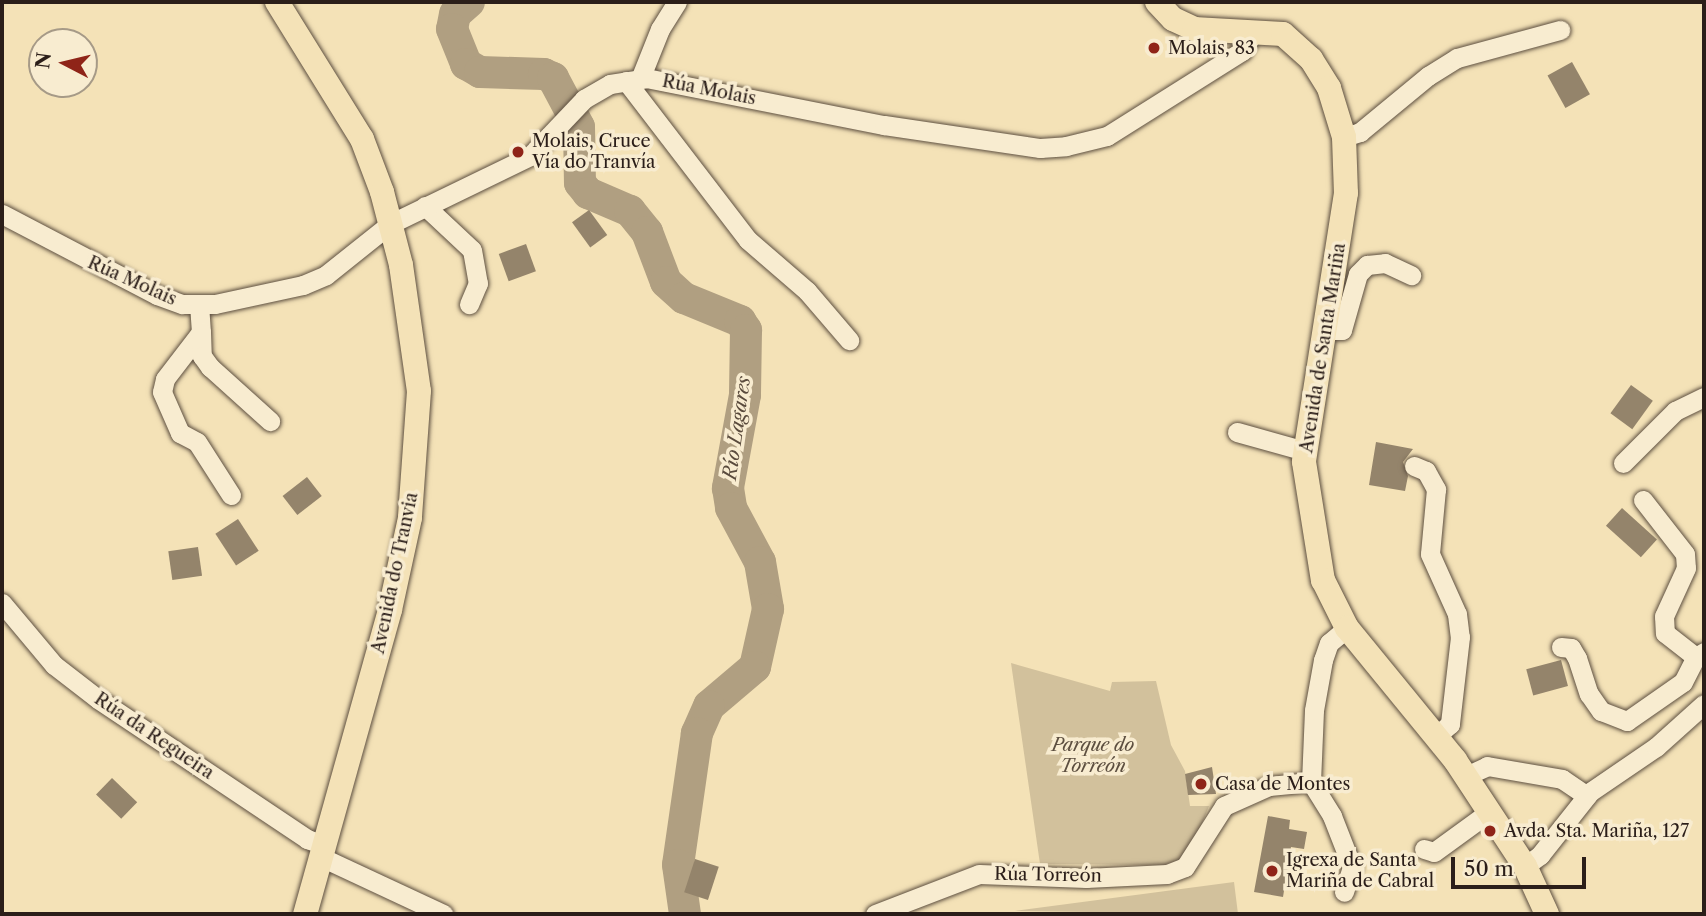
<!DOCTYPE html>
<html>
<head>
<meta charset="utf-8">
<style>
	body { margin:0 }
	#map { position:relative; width:1706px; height:916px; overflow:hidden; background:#f4e2b7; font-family:"Libre Caslon Text",serif }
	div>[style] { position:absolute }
	.green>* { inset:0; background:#d2c19c }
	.river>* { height:32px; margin:-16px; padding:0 16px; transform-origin:16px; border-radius:16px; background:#b09f81 }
	.building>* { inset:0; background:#94846b; transform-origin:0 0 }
	.roads { filter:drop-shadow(0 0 2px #5d4f40) drop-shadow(0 0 2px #5d4f40) }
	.minor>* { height:19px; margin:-9.5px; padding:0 9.5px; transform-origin:9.5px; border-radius:9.5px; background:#f8ecd0 }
	.major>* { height:24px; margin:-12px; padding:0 12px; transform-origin:12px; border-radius:12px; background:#f4e2b7 }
	.dots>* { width:19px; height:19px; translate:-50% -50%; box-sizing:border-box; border:4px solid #f8ecd0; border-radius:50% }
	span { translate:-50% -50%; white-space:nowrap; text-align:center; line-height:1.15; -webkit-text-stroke:7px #f8ecd0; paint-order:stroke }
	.poi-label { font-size:18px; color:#2b1e19 }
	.left { translate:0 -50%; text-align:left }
	.street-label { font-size:18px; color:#2b1e19 }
	.park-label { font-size:18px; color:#5d4f40; font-style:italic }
	.water-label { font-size:19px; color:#5a4b3d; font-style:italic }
	.frame { position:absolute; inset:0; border:4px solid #2b1e19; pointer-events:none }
	.north { position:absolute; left:28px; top:28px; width:70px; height:70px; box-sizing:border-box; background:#f8ecd0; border:2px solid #a69a87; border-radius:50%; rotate:277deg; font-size:19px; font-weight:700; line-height:28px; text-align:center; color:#2b1e19 }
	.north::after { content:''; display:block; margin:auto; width:24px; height:32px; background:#8f2418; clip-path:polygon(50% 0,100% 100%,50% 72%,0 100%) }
	.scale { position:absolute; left:1451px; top:857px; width:135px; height:32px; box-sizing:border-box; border:4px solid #2b1e19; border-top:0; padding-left:9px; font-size:21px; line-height:24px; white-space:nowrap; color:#2b1e19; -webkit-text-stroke:5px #f8ecd0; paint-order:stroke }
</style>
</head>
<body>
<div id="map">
	<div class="green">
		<div style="clip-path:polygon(1011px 663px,1110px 691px,1112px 682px,1156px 681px,1171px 745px,1185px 771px,1190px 806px,1209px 806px,1198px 833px,1179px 860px,1164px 865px,1040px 864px)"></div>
		<div style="clip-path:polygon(1234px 882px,1238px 914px,1015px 911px)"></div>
	</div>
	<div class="river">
		<div style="left:469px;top:2px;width:18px;rotate:139deg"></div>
		<div style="left:455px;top:14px;width:15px;rotate:101deg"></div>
		<div style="left:452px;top:29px;width:38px;rotate:68deg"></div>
		<div style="left:466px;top:64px;width:16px;rotate:30deg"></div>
		<div style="left:480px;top:72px;width:64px;rotate:1.8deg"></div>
		<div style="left:544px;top:74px;width:10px;rotate:24deg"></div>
		<div style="left:553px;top:78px;width:55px;rotate:62deg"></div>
		<div style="left:579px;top:127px;width:56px;rotate:89deg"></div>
		<div style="left:580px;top:183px;width:13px;rotate:51deg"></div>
		<div style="left:588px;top:193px;width:46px;rotate:23.2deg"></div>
		<div style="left:630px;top:211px;width:27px;rotate:51deg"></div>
		<div style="left:647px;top:232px;width:53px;rotate:69.2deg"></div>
		<div style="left:666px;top:282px;width:24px;rotate:42deg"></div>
		<div style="left:684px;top:298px;width:61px;rotate:22.3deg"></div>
		<div style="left:740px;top:321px;width:11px;rotate:56deg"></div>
		<div style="left:746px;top:330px;width:65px;rotate:90.9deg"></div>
		<div style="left:745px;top:395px;width:95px;rotate:100.4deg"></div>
		<div style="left:728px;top:488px;width:20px;rotate:81deg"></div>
		<div style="left:731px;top:508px;width:61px;rotate:61.8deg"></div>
		<div style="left:760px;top:562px;width:48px;rotate:80.3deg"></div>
		<div style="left:768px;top:609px;width:59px;rotate:102.6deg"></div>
		<div style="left:755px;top:667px;width:60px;rotate:139.7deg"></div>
		<div style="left:709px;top:706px;width:30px;rotate:114deg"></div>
		<div style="left:697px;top:733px;width:133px;rotate:98.2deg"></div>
		<div style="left:678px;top:865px;width:49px;rotate:81.9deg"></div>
	</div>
	<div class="building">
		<div style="left:1572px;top:62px;width:37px;height:28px;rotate:61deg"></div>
		<div style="left:589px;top:210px;width:31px;height:21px;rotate:54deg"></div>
		<div style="left:526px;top:244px;width:29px;height:29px;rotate:70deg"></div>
		<div style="left:1631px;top:385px;width:27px;height:35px;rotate:36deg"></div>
		<div style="clip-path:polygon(1376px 442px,1413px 449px,1403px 462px,1408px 476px,1405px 491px,1369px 485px)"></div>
		<div style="left:307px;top:477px;width:24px;height:31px;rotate:52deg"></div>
		<div style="left:1622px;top:508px;width:47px;height:24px;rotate:42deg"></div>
		<div style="left:238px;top:519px;width:38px;height:27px;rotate:57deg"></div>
		<div style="left:198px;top:547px;width:29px;height:30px;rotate:82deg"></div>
		<div style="left:1561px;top:660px;width:27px;height:36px;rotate:75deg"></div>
		<div style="clip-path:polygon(1212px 767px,1216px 794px,1188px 795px,1185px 774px)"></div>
		<div style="left:112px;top:778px;width:35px;height:23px;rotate:44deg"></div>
		<div style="clip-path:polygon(1268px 816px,1290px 820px,1289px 829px,1307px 832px,1304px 849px,1291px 847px,1283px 897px,1254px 892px)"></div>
		<div style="left:695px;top:859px;width:25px;height:35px;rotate:18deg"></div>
	</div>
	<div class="roads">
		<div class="minor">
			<div style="left:640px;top:79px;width:54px;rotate:-68.2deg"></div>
			<div style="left:660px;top:29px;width:32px;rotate:-58deg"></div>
			<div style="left:626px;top:81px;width:200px;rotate:52.5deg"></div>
			<div style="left:748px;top:240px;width:78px;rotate:40.8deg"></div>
			<div style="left:807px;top:291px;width:65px;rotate:49.4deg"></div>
			<div style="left:1344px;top:137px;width:17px;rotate:-17deg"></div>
			<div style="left:1360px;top:132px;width:88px;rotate:-39.5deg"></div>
			<div style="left:1428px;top:76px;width:34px;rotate:-32deg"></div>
			<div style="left:1457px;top:58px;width:107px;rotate:-15.2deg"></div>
			<div style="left:425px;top:206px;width:64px;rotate:43.1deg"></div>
			<div style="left:472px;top:250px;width:34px;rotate:80deg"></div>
			<div style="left:478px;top:283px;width:23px;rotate:113deg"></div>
			<div style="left:2px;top:214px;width:175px;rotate:27.6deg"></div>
			<div style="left:157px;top:295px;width:27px;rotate:20deg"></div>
			<div style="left:182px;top:304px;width:33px"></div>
			<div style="left:215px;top:304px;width:90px;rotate:-12.2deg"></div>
			<div style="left:303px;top:285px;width:25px;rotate:-23deg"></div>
			<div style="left:326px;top:275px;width:82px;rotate:-38.6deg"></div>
			<div style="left:390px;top:224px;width:156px;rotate:-25.9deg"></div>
			<div style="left:530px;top:156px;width:79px;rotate:-46.5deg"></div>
			<div style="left:584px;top:99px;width:30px;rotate:-30deg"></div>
			<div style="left:610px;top:84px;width:36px;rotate:-9deg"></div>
			<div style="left:646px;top:78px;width:243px;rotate:11.2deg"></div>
			<div style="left:884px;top:125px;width:158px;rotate:8.4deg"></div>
			<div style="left:1040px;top:148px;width:26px;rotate:-4deg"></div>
			<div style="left:1066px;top:146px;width:42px;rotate:-13.7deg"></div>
			<div style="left:1107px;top:136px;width:160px;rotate:-32.2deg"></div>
			<div style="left:1242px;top:51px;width:23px;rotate:-59deg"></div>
			<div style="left:199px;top:304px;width:28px;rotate:86deg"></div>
			<div style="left:201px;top:332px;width:59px;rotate:127.5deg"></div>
			<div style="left:165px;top:379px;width:13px;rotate:103deg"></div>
			<div style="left:162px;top:392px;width:45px;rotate:66.3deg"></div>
			<div style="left:180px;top:433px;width:19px;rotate:28deg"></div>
			<div style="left:197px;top:442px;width:63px;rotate:57.3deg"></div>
			<div style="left:1327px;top:330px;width:15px"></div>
			<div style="left:1342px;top:330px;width:58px;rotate:-74.1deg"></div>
			<div style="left:1358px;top:274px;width:13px;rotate:-45deg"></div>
			<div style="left:1367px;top:265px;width:18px;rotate:-6deg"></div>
			<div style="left:1385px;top:263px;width:29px;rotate:25deg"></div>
			<div style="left:201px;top:332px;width:24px;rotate:88deg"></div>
			<div style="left:202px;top:356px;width:14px;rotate:54deg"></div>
			<div style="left:210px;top:367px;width:81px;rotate:42deg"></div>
			<div style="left:1237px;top:432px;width:71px;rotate:15.6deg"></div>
			<div style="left:1623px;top:463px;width:74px;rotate:-45deg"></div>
			<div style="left:1675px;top:411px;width:32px;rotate:-26deg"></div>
			<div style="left:1414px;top:466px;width:13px;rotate:23deg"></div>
			<div style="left:1426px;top:471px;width:21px;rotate:61deg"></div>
			<div style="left:1436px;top:489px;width:65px;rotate:95.3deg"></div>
			<div style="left:1430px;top:554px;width:66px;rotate:65.8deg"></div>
			<div style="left:1457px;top:614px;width:23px;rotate:83deg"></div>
			<div style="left:1460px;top:637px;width:88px;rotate:96.6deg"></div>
			<div style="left:1450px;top:724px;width:18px;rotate:139deg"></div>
			<div style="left:1643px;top:500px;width:68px;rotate:52.1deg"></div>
			<div style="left:1685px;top:554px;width:14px;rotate:86deg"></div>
			<div style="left:1686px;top:568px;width:53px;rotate:114.6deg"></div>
			<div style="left:1664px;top:616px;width:17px;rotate:87deg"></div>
			<div style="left:1665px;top:633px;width:39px;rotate:38deg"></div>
			<div style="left:2px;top:603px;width:81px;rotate:50deg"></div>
			<div style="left:54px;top:665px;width:56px;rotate:37.7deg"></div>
			<div style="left:98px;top:699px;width:252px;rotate:33.8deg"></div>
			<div style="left:307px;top:839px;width:18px;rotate:19deg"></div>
			<div style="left:1561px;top:647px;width:10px;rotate:6deg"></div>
			<div style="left:1571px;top:648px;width:12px;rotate:59deg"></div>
			<div style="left:1577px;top:658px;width:38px;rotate:72deg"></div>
			<div style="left:1589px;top:694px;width:21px;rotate:55deg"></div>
			<div style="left:1601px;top:711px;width:28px;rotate:21deg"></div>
			<div style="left:1627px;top:721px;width:68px;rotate:-34.9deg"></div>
			<div style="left:1683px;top:682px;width:28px;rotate:-63deg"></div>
			<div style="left:1696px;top:657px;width:9px;rotate:-32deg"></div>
			<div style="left:1466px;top:776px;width:23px;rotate:-25deg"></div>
			<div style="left:1487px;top:766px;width:76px;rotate:9.8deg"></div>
			<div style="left:1562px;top:779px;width:30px;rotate:34deg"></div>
			<div style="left:1311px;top:782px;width:40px;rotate:58deg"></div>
			<div style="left:1332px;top:816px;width:55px;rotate:68.6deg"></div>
			<div style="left:1352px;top:867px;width:26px;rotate:108deg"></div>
			<div style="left:1424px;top:849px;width:10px;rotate:17deg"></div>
			<div style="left:1434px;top:852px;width:68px;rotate:-36deg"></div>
			<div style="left:321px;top:857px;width:135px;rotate:25deg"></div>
			<div style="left:1525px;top:866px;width:19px;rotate:-36deg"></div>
			<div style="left:1540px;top:855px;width:80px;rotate:-51.6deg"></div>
			<div style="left:1590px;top:792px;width:80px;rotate:-34.3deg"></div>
			<div style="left:1656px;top:747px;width:64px;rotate:-41.9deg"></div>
			<div style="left:875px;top:914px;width:111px;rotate:-21deg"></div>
			<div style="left:979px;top:874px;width:107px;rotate:2.1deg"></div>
			<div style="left:1086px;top:878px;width:81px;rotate:-2.8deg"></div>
			<div style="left:1167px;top:874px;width:19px;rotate:-21deg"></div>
			<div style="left:1185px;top:867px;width:72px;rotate:-57.4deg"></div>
			<div style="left:1224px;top:806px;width:49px;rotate:-24deg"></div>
			<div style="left:1269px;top:786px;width:42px;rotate:-5.4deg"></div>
			<div style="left:1311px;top:782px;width:72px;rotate:-87.6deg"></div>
			<div style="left:1314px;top:710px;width:51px;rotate:-79.8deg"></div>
			<div style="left:1323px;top:660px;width:18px;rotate:-71deg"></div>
			<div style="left:1329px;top:643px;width:23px;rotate:-40deg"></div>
		</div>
		<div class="major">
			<div style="left:277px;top:2px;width:161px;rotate:58.2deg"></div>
			<div style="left:362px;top:139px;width:57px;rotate:69.3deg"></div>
			<div style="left:382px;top:192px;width:75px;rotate:75.4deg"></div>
			<div style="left:401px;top:265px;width:127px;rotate:81.9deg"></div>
			<div style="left:419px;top:391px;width:127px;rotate:94.1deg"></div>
			<div style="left:410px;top:518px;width:94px;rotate:102.3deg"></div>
			<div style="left:390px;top:610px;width:316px;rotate:105.6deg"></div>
			<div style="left:1157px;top:2px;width:23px;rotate:47deg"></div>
			<div style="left:1173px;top:19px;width:23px;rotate:25deg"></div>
			<div style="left:1194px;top:29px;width:89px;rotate:3.2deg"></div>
			<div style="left:1283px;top:34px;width:38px;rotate:42deg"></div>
			<div style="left:1311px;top:59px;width:34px;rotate:58deg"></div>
			<div style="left:1329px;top:88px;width:51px;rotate:73deg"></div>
			<div style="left:1344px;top:137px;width:56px;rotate:88deg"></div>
			<div style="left:1346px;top:193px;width:272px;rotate:98.9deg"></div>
			<div style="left:1304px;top:462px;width:120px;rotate:80.9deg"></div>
			<div style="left:1323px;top:580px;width:54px;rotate:63.4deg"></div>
			<div style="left:1347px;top:628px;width:171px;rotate:50.7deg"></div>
			<div style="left:1455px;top:760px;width:127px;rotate:56.6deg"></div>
			<div style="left:1525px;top:866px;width:53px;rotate:65.4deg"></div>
		</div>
	</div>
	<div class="dots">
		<div style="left:1154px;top:48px;background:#8f2418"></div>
		<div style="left:518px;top:152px;background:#8f2418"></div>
		<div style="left:1201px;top:784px;background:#8f2418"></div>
		<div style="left:1490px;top:831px;background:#8f2418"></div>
		<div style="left:1272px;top:871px;background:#8f2418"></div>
	</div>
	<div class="poi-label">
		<span class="left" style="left:1168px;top:48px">Molais, 83</span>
		<span class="left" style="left:532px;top:152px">Molais, Cruce<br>Vía do Tranvía</span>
		<span class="left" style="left:1215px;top:784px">Casa de Montes</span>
		<span class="left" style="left:1504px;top:831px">Avda. Sta. Mariña, 127</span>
		<span class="left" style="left:1286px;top:871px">Igrexa de Santa<br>Mariña de Cabral</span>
	</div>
	<div class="street-label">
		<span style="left:709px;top:90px;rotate:11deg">Rúa Molais</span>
		<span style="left:132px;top:281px;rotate:24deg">Rúa Molais</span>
		<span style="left:1323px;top:348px;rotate:-81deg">Avenida de Santa Mariña</span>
		<span style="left:395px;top:573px;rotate:-78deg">Avenida do Tranvia</span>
		<span style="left:154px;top:736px;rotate:34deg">Rúa da Regueira</span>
		<span style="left:1048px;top:875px;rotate:1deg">Rúa Torreón</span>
	</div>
	<div class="park-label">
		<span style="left:1093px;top:756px">Parque do<br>Torreón</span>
	</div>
	<div class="water-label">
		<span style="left:737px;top:428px;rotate:-82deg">Río Lagares</span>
	</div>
	<div class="frame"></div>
	<div class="north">N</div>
	<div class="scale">50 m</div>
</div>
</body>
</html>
